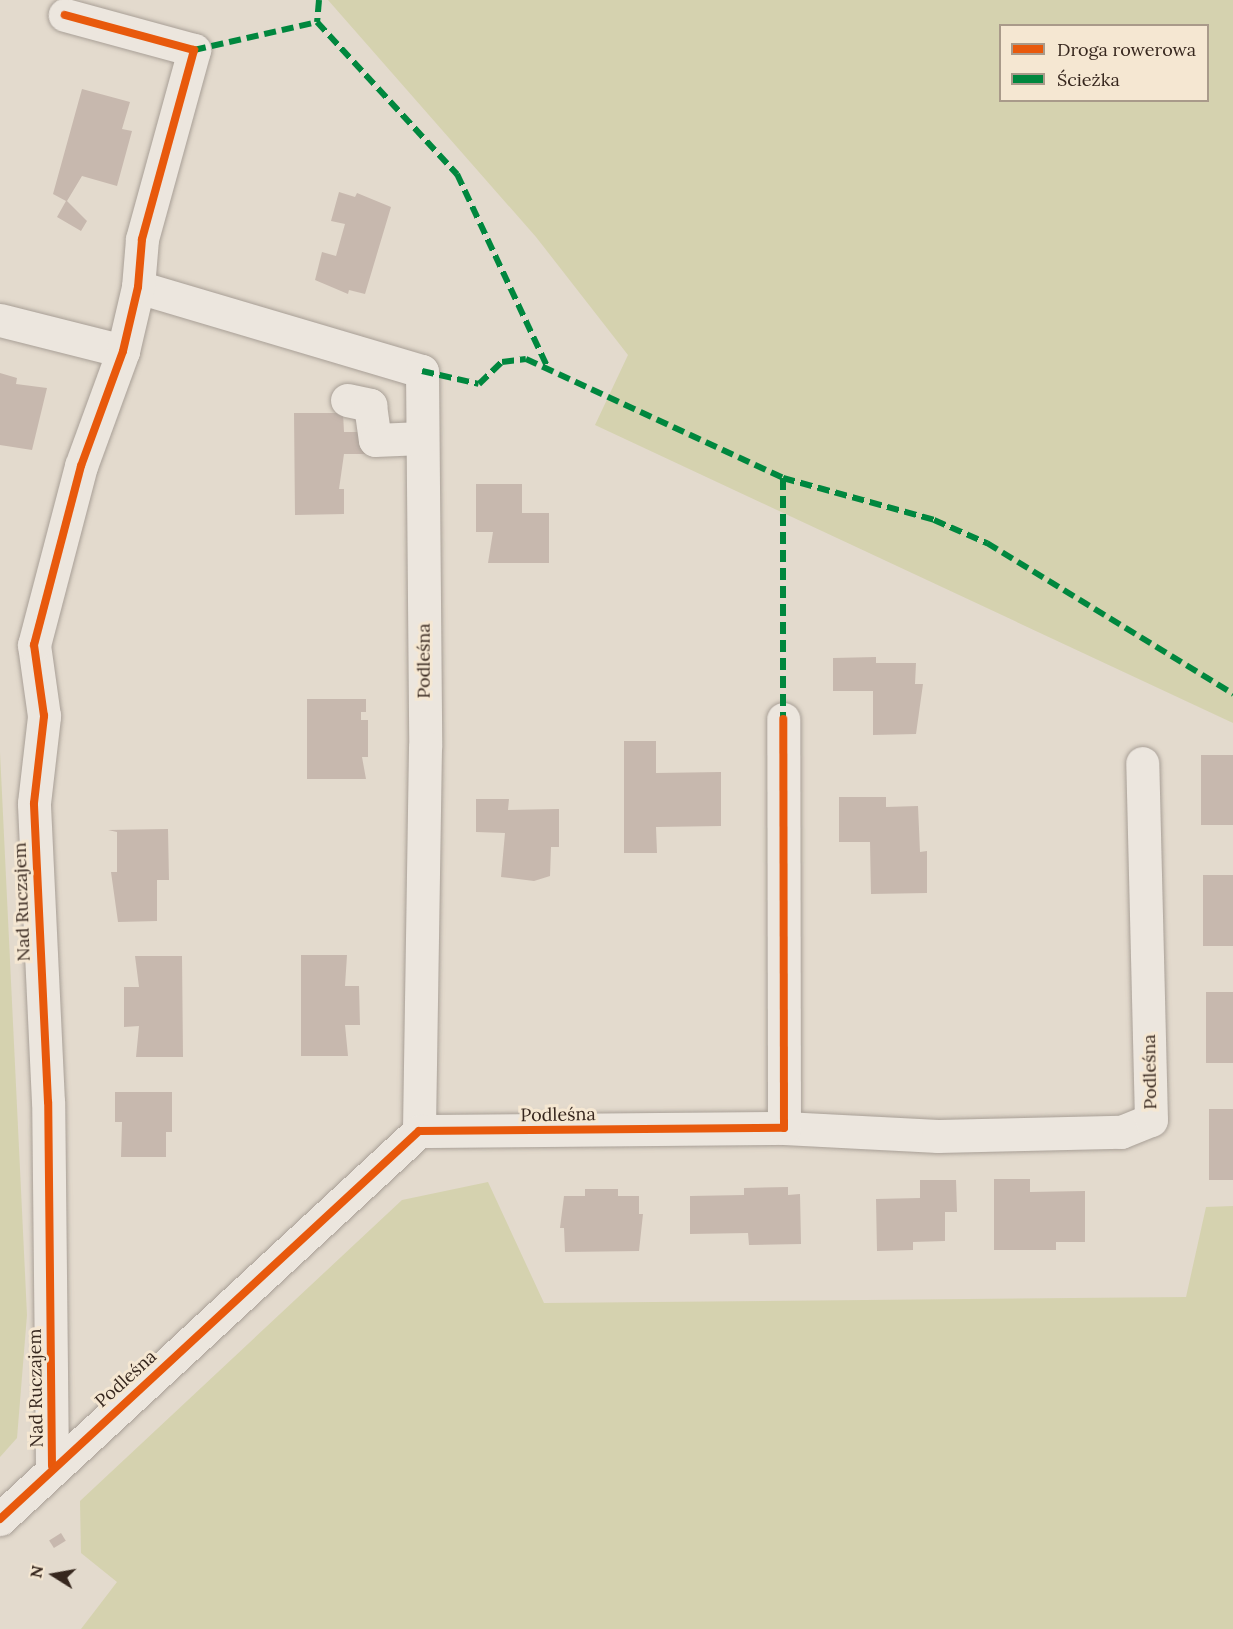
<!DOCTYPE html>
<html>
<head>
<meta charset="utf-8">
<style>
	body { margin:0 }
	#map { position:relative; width:1233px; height:1629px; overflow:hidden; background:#e3dacd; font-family:Lora,serif }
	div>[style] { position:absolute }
	.green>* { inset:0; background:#d5d2af }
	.building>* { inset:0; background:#c7b8ae; transform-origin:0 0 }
	.roads { filter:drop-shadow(0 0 2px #a89f96) drop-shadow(0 0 2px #a89f96) }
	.minor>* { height:33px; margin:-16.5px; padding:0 16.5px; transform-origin:16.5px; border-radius:16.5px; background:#ece6de }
	.quiet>* { height:6px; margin-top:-3px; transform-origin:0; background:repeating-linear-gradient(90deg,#00873e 0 12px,transparent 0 18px) }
	.cycleway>* { height:8px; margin:-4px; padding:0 4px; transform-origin:4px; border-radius:4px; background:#e8590c }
	span { translate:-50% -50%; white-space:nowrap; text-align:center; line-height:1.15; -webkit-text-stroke:6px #f5e7d2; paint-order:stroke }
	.street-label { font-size:18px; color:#37271e }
	.legend { position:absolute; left:999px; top:24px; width:210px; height:78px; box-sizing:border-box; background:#f5e7d2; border:2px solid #a99a8a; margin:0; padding:8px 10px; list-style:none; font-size:18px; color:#37271e }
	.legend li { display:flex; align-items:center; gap:12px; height:30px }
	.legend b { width:30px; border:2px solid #a99a8a }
	.north { position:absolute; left:24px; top:1545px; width:60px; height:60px; -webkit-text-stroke:4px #f5e7d2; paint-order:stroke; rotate:281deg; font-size:16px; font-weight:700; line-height:24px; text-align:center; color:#37271e }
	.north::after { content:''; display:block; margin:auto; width:21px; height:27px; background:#37271e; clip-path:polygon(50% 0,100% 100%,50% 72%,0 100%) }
</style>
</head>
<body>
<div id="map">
	<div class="green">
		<div style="clip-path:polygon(evenodd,328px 0,1233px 0,1233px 723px,595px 425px,628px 355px,536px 237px,328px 0,1000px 26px,1208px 26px,1208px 100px,1000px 100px,1000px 26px)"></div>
		<div style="clip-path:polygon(0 752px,27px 1315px,17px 1438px,0 1457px)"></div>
		<div style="clip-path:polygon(488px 1182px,544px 1303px,1186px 1297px,1206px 1207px,1233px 1206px,1233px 1629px,81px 1629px,117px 1582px,81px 1553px,80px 1501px,402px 1200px)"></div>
	</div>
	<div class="building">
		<div style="clip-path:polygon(82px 89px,130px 102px,122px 129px,132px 131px,117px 186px,82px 176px,67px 201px,87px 221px,81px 231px,57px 217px,66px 201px,53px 194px)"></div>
		<div style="clip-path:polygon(339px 192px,355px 197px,357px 193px,391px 207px,365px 294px,349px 290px,348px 294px,315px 280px,322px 252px,336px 256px,345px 224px,331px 221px)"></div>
		<div style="clip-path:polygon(0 373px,17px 378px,16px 384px,47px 388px,32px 450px,0 445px)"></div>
		<div style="clip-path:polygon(294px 413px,343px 413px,344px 432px,366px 432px,366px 454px,344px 454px,339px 489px,344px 489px,344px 514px,295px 515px)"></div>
		<div style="clip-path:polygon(476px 484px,522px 484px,522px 513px,549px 513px,549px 563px,488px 563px,493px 532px,476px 532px)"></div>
		<div style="clip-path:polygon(876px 657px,876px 663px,916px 663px,915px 684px,923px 684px,916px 734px,873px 735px,873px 691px,833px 691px,833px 658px)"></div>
		<div style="clip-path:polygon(307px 699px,366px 699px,366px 712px,361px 712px,361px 720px,368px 720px,368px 757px,362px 757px,366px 779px,307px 779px)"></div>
		<div style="clip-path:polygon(624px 741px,656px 741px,656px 773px,721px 772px,721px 826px,656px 827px,657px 853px,624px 853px)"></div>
		<div style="left:1233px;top:755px;width:70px;height:32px;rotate:90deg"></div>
		<div style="clip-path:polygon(839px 797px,886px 797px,886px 807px,918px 806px,920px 852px,927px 851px,927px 893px,871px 894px,870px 842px,839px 842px)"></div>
		<div style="clip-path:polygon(476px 799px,509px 799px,508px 810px,559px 809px,559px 847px,551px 847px,550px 876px,534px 881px,501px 877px,505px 833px,476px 832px)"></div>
		<div style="clip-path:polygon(168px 829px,169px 880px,157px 880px,157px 921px,118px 922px,111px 872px,117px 872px,117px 832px,108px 830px)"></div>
		<div style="left:1233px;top:875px;width:71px;height:30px;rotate:90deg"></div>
		<div style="clip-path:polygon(301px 955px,347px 955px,345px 986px,359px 986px,360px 1025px,345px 1025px,348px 1056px,301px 1056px)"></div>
		<div style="clip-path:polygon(135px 956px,182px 956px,183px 1057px,136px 1057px,139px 1026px,124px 1027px,124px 987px,139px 987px)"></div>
		<div style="left:1233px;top:992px;width:71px;height:27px;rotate:90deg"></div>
		<div style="clip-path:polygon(115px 1092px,172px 1092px,172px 1132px,166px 1132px,166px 1157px,121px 1157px,122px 1122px,115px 1122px)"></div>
		<div style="left:1233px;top:1109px;width:71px;height:24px;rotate:90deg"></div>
		<div style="clip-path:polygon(994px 1179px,1030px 1179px,1030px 1192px,1085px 1191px,1085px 1242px,1056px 1242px,1056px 1250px,994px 1250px)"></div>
		<div style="clip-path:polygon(920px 1180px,956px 1180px,957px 1212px,945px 1212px,945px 1241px,913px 1242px,913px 1250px,877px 1251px,876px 1199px,920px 1198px)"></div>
		<div style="clip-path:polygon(788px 1187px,788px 1195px,800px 1194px,801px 1244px,749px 1245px,748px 1233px,690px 1234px,690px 1196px,744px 1195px,744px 1188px)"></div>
		<div style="clip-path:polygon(585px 1189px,618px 1189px,618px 1196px,639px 1196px,639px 1214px,643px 1214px,639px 1251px,565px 1252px,564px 1228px,560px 1228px,564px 1196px,585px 1196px)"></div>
		<div style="left:61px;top:1533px;width:9px;height:14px;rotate:58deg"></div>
	</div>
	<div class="roads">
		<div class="minor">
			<div style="left:138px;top:287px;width:296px;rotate:16.5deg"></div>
			<div style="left:422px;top:371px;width:376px;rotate:89.5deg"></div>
			<div style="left:425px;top:747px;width:384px;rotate:90.9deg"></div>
			<div style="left:0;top:320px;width:127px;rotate:14.1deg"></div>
			<div style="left:347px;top:400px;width:24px;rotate:12deg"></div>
			<div style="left:370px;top:405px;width:35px;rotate:82deg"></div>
			<div style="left:375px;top:440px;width:47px;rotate:-2.4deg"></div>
			<div style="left:784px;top:1128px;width:154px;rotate:3deg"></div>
			<div style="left:938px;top:1136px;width:183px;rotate:-1.3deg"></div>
			<div style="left:1121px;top:1132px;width:32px;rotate:-22deg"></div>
			<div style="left:1151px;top:1120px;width:357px;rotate:-91.4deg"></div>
			<div style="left:52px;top:1466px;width:364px;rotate:-90.6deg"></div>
			<div style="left:48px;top:1102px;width:299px;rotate:-92.7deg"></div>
			<div style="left:34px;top:803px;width:88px;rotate:-83.4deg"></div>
			<div style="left:44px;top:716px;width:72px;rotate:-98deg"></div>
			<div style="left:34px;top:645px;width:185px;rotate:-75.3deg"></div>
			<div style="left:81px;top:466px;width:122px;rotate:-69.9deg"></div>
			<div style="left:123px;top:351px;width:66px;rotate:-76.8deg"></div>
			<div style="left:138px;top:287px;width:48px;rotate:-85.2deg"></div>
			<div style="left:142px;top:239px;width:196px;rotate:-74.6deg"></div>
			<div style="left:194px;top:50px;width:134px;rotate:-164.8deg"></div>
			<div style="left:0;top:1519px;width:571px;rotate:-42.8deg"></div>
			<div style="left:419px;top:1131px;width:365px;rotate:-0.5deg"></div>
			<div style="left:784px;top:1128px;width:409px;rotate:-90.1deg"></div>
		</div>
	</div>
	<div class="quiet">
		<div style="left:319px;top:0;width:22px;rotate:95deg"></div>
		<div style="left:317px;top:22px;width:207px;rotate:47.4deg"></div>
		<div style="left:457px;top:174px;width:214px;rotate:64.9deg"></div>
		<div style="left:194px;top:50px;width:126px;rotate:-12.8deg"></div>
		<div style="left:422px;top:371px;width:58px;rotate:12.8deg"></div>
		<div style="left:479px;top:384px;width:32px;rotate:-44deg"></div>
		<div style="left:502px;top:362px;width:24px;rotate:-7deg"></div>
		<div style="left:526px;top:359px;width:283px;rotate:24.8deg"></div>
		<div style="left:783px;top:478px;width:157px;rotate:15.5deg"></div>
		<div style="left:934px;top:520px;width:58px;rotate:23.5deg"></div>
		<div style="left:987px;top:543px;width:289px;rotate:31.5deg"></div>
		<div style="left:783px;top:478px;width:241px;rotate:90deg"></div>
	</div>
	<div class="cycleway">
		<div style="left:52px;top:1466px;width:364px;rotate:-90.6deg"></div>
		<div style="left:48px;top:1102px;width:299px;rotate:-92.7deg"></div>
		<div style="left:34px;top:803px;width:88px;rotate:-83.4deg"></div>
		<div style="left:44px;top:716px;width:72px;rotate:-98deg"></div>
		<div style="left:34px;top:645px;width:185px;rotate:-75.3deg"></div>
		<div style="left:81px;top:466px;width:122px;rotate:-69.9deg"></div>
		<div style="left:123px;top:351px;width:66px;rotate:-76.8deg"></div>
		<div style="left:138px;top:287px;width:48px;rotate:-85.2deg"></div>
		<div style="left:142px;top:239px;width:196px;rotate:-74.6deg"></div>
		<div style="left:194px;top:50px;width:134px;rotate:-164.8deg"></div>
		<div style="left:0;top:1519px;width:571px;rotate:-42.8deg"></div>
		<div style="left:419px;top:1131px;width:365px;rotate:-0.5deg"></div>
		<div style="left:784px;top:1128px;width:409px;rotate:-90.1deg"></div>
	</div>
	<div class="street-label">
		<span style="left:424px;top:661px;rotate:-90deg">Podleśna</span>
		<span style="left:22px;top:902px;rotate:-92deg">Nad Ruczajem</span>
		<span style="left:1150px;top:1072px;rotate:-91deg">Podleśna</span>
		<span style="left:558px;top:1115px;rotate:-1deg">Podleśna</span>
		<span style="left:126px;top:1379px;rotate:-42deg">Podleśna</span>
		<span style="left:36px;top:1388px;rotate:-91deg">Nad Ruczajem</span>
	</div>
	<ul class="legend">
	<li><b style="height:8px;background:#e8590c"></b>Droga rowerowa</li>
	<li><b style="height:8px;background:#00873e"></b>Ścieżka</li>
	</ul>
	<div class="north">N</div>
</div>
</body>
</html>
